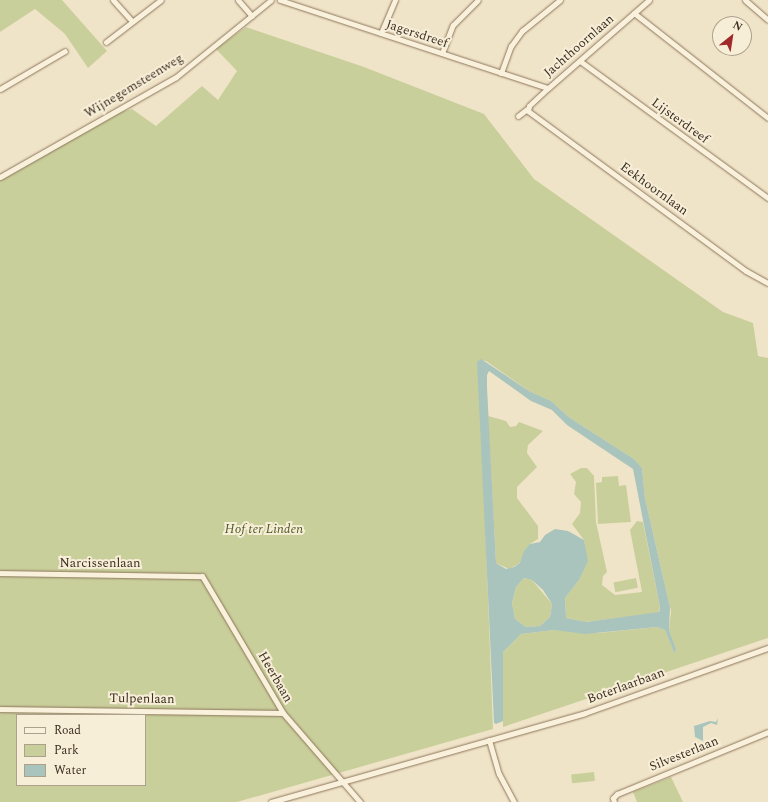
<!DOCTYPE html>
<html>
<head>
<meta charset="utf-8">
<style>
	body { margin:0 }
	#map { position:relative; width:768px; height:802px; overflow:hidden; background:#f0e4c8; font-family:Spectral,serif }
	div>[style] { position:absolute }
	.green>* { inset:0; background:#c9cf9b; transform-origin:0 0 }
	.water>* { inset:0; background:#a9c4bc }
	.roads { filter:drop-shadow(0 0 1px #8d765c) drop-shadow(0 0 1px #8d765c) }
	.minor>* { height:5px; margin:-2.5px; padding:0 2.5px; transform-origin:2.5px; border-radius:2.5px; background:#faf1dc }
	span { translate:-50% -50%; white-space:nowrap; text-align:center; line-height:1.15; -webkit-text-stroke:4px #f7eed8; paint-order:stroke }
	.street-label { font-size:13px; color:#3d2e20 }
	.park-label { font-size:13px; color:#4d5a26; font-style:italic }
	.legend { position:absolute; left:16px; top:714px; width:130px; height:72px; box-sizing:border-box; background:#f7eed8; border:1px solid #ada18e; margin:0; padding:5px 7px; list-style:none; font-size:12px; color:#3d2e20 }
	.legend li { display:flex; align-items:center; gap:8px; height:20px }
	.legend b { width:20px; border:1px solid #ada18e }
	.north { position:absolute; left:712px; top:16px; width:40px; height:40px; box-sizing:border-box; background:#f7eed8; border:1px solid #ada18e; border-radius:50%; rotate:30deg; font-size:11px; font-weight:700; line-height:16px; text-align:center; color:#3d2e20 }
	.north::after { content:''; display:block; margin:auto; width:14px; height:18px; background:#9e2a2b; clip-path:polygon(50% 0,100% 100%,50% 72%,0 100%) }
</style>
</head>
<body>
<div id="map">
	<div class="green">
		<div style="clip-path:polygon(0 0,62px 0,107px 51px,88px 68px,65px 34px,35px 9px,0 32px)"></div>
		<div style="clip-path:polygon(evenodd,246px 27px,364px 67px,484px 114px,534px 179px,723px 312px,753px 323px,758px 356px,768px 358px,768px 638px,503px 727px,503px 652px,521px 634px,554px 630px,598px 633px,657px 627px,665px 630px,675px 653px,676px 650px,669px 630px,671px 611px,645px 498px,642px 468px,634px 459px,570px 418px,551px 401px,529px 391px,486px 361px,479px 360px,493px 729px,237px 802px,0 802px,0 179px,114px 114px,132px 109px,156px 126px,202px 86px,218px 100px,237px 71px,216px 49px,246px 27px,17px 715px,145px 715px,145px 785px,17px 785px,17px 715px)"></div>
		<div style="clip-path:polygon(488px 416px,506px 421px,510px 427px,516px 426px,519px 422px,543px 431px,528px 445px,527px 453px,537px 467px,517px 487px,517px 498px,538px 526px,538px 539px,530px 544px,520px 563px,509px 569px,496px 563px)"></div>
		<div style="clip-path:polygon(581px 468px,587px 468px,594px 476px,596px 522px,607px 572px,603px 576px,602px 585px,615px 595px,642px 592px,630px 530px,637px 521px,643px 522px,660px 607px,658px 613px,585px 622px,566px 618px,565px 598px,579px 580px,587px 561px,584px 540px,572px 524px,580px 513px,581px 502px,574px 494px,576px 482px,570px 474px)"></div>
		<div style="clip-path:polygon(618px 476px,619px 486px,626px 485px,631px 522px,598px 524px,596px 483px,602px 482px,602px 477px)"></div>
		<div style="clip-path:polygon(524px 578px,532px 580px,552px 604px,550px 617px,540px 626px,526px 627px,515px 619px,512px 603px,516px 587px)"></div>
		<div style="left:636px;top:578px;width:10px;height:23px;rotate:79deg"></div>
		<div style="left:594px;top:772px;width:9px;height:23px;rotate:84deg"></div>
		<div style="clip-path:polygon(671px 777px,683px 802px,637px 802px,633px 792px)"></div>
	</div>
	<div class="water">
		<div style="clip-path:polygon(evenodd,481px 359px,529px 391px,551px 401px,570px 418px,634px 459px,642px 468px,645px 498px,670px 607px,669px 630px,676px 649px,675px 654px,665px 630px,657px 627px,585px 634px,554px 630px,521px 634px,503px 652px,503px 721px,496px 724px,494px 723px,477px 362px,481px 359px,489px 371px,531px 401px,552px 410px,567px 425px,633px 469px,660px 607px,659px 612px,586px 622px,566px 618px,565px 598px,579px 580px,588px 561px,584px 540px,568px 531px,555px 529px,545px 535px,540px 542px,530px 544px,524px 551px,520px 563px,514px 567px,506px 569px,496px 563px,487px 387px,487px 375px,489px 371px,481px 359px,524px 578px,532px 580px,543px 590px,552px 604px,550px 617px,540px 626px,526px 627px,515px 619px,512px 603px,516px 587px,524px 578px)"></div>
		<div style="clip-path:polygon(718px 718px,717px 725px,711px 723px,703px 727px,703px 741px,695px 737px,694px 726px,710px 721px,716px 722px)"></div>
	</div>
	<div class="roads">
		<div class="minor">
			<div style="left:113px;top:0;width:28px;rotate:48deg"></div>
			<div style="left:238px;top:0;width:21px;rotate:49deg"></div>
			<div style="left:280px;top:0;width:282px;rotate:18.2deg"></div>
			<div style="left:649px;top:0;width:134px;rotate:138.9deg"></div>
			<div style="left:548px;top:88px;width:26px;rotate:137deg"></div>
			<div style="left:529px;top:106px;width:5px;rotate:101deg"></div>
			<div style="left:528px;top:111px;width:270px;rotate:36.3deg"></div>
			<div style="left:746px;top:271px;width:25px;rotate:29deg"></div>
			<div style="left:745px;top:0;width:30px;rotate:41deg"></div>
			<div style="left:634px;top:13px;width:170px;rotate:38.1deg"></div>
			<div style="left:381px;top:33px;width:36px;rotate:-67deg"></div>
			<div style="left:106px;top:42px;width:69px;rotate:-37.4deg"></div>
			<div style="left:442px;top:53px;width:30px;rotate:-69deg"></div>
			<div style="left:453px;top:25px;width:35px;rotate:-45deg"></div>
			<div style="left:580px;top:61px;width:233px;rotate:36.1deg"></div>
			<div style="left:501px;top:73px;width:29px;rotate:-70deg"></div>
			<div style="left:511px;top:46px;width:19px;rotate:-54deg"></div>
			<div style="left:522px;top:31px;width:49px;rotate:-39.2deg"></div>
			<div style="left:0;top:89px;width:75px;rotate:-30.3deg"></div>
			<div style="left:518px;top:116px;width:11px;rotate:-38deg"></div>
			<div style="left:0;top:177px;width:202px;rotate:-29.6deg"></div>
			<div style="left:176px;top:77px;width:122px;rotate:-39deg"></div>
			<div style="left:0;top:573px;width:202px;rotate:0.9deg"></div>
			<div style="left:202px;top:576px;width:159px;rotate:59.4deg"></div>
			<div style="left:283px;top:713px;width:118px;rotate:49.1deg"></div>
			<div style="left:0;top:709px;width:283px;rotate:0.8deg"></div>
			<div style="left:489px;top:740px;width:35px;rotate:74deg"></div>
			<div style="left:499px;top:774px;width:32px;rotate:62deg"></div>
			<div style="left:271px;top:802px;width:326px;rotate:-15.8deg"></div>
			<div style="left:585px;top:713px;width:194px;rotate:-19.6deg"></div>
			<div style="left:614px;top:802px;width:4px;rotate:-104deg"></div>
			<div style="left:613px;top:798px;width:6px;rotate:-45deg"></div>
			<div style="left:617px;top:794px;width:163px;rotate:-22.3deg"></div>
		</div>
	</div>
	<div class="street-label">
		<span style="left:417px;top:34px;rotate:18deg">Jagersdreef</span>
		<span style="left:579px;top:46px;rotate:-41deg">Jachthoornlaan</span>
		<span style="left:134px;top:86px;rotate:-31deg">Wijnegemsteenweg</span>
		<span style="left:680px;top:121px;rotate:36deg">Lijsterdreef</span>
		<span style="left:654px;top:189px;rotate:36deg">Eekhoornlaan</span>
		<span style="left:100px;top:563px">Narcissenlaan</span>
		<span style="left:275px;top:677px;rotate:60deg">Heerbaan</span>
		<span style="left:626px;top:686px;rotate:-20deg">Boterlaarbaan</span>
		<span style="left:142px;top:699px;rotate:1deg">Tulpenlaan</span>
		<span style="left:684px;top:754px;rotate:-22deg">Silvesterlaan</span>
	</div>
	<div class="park-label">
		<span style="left:264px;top:529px">Hof ter Linden</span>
	</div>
	<ul class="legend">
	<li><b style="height:5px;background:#faf1dc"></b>Road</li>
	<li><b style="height:11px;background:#c9cf9b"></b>Park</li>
	<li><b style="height:11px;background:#a9c4bc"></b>Water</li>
	</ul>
	<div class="north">N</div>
</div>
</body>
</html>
